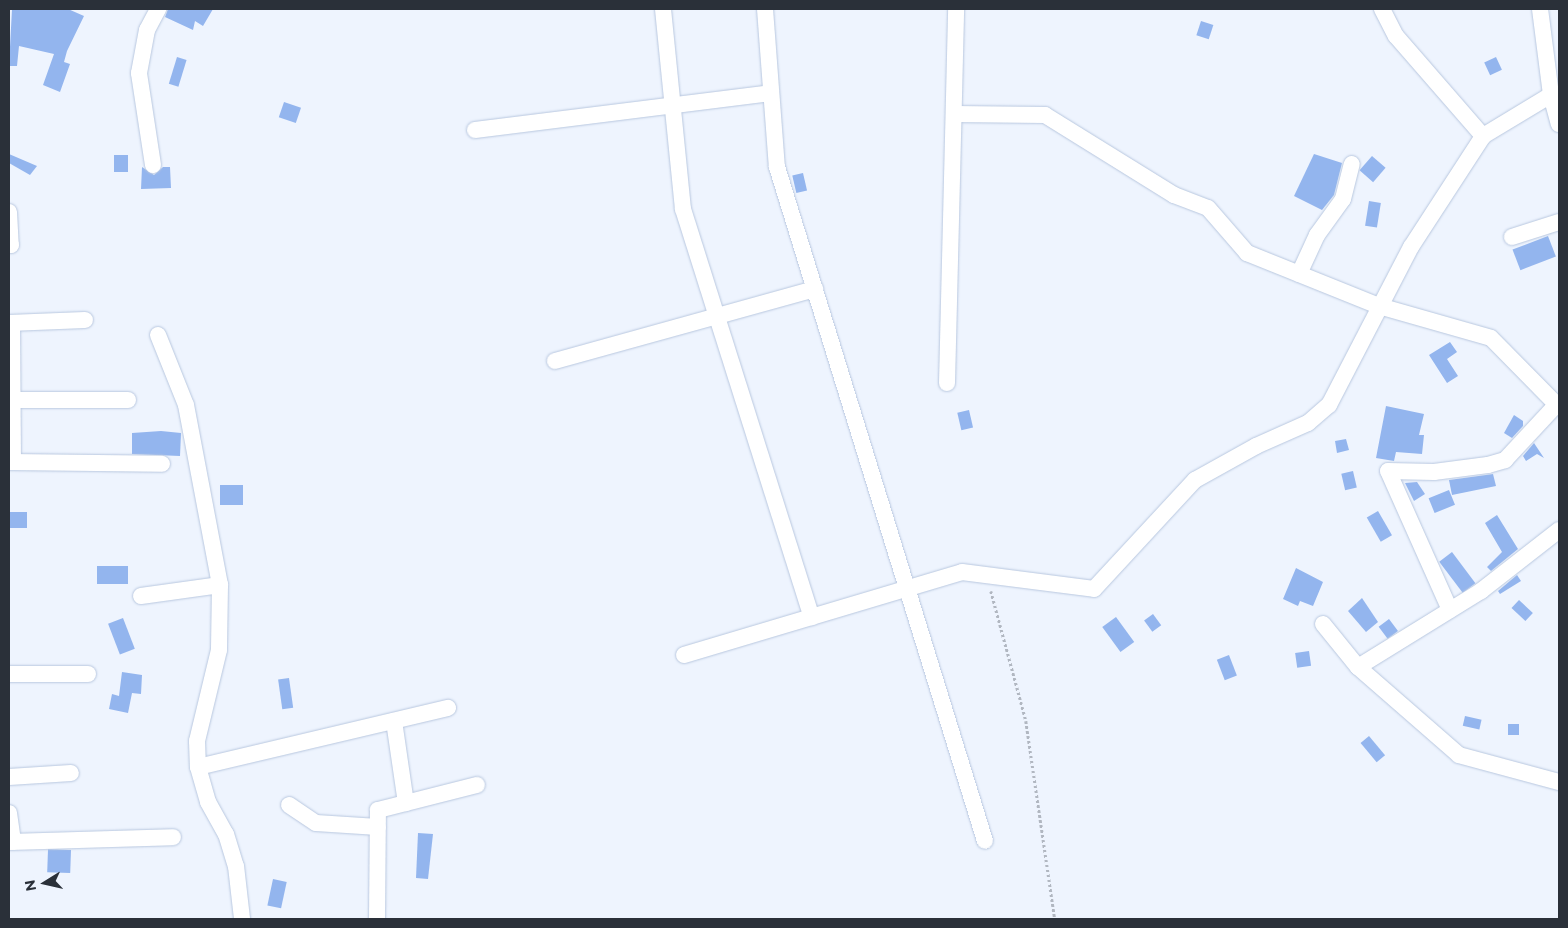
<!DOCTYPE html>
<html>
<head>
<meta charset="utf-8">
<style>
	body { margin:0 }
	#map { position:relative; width:1568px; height:928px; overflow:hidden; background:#eef4fe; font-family:Montserrat,sans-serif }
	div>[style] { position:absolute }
	.building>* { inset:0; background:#93b5ee; transform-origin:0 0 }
	.path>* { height:2.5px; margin-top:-1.25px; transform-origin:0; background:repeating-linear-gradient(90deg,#b1b7c1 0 2.5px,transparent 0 5px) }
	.roads { filter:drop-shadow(0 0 1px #b8c7df) drop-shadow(0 0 1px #b8c7df) }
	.minor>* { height:16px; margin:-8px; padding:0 8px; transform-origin:8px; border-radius:8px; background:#fff }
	span { translate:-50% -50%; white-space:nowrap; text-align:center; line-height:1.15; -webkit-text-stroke:4.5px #eef4fe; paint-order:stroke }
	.frame { position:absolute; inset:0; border:10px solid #2a3039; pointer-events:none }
	.north { position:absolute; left:20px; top:858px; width:50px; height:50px; -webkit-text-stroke:4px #eef4fe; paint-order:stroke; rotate:260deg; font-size:14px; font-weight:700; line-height:20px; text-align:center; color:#2a3039 }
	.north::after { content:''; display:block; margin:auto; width:18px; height:22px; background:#2a3039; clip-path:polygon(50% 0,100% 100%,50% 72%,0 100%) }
</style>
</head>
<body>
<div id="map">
	<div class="building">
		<div style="clip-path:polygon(12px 9px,68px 9px,84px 16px,67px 51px,64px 62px,70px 64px,60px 92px,43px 85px,54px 54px,19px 46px,17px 66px,9px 66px)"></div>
		<div style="clip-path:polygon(168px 9px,213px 9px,203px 26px,195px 21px,193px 30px,165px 17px)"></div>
		<div style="left:1201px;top:21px;width:13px;height:15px;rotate:18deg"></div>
		<div style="left:177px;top:57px;width:10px;height:28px;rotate:17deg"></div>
		<div style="left:1496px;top:57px;width:14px;height:13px;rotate:65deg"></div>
		<div style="left:284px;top:102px;width:18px;height:16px;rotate:19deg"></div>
		<div style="clip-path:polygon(9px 154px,37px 166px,30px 175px,9px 163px)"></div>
		<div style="clip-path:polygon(1314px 154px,1342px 163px,1334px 195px,1322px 210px,1294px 196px)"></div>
		<div style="left:114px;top:155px;width:14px;height:17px"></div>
		<div style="left:1372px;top:156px;width:18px;height:19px;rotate:41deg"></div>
		<div style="clip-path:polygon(142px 167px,154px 175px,163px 167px,170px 167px,171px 188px,141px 189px)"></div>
		<div style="left:803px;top:173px;width:18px;height:11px;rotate:77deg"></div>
		<div style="left:1369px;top:201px;width:12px;height:25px;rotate:9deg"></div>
		<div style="left:1548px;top:236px;width:22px;height:38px;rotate:69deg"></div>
		<div style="clip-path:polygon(1450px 342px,1457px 352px,1447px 359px,1458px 376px,1447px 383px,1429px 355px)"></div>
		<div style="clip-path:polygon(1386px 406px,1424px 414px,1419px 435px,1424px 435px,1422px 454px,1396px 452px,1394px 461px,1376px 458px)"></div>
		<div style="left:969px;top:410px;width:18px;height:12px;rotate:77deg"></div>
		<div style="clip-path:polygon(1514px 415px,1523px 421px,1523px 426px,1512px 438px,1504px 433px)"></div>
		<div style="clip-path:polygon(161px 431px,181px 433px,180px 456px,132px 454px,132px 433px)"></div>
		<div style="clip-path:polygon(1346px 439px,1349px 450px,1337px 453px,1335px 441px)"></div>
		<div style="clip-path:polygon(1534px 443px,1544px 458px,1537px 454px,1526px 461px,1523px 456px)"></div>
		<div style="left:1353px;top:471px;width:17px;height:12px;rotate:77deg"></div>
		<div style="clip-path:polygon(1493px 474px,1496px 486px,1452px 495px,1449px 480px)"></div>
		<div style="clip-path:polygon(1417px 482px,1425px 494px,1414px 501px,1405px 483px)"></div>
		<div style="left:243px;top:485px;width:20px;height:23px;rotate:90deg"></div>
		<div style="left:1449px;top:490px;width:16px;height:22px;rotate:68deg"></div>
		<div style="left:1378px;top:511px;width:28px;height:13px;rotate:60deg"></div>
		<div style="left:27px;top:512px;width:16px;height:18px;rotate:90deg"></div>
		<div style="clip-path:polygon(1497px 515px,1518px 549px,1491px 571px,1487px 567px,1502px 552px,1485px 523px)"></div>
		<div style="left:1452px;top:552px;width:39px;height:16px;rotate:53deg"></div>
		<div style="left:97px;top:566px;width:31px;height:18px"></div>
		<div style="clip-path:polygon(1296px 568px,1323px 582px,1313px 606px,1300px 601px,1298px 606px,1283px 599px)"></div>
		<div style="clip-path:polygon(1517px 575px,1521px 581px,1500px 594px,1498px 591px)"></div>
		<div style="clip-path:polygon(1362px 598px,1378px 622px,1366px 632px,1348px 611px)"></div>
		<div style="left:1519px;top:600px;width:19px;height:11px;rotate:43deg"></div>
		<div style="left:1153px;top:614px;width:14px;height:11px;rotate:54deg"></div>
		<div style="left:1116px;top:617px;width:31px;height:17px;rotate:54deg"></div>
		<div style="left:123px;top:618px;width:33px;height:16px;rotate:69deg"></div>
		<div style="left:1389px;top:619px;width:15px;height:13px;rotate:53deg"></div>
		<div style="left:1309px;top:651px;width:15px;height:14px;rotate:82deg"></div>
		<div style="left:1229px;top:655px;width:22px;height:13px;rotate:69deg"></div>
		<div style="clip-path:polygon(122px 672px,142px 675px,141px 694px,132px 693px,128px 713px,109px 709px,112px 694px,119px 696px)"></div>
		<div style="left:289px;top:678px;width:30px;height:11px;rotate:82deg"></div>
		<div style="left:1465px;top:716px;width:17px;height:10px;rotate:13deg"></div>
		<div style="left:1508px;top:724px;width:11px;height:11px"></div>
		<div style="left:1369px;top:736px;width:25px;height:11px;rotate:50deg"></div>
		<div style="clip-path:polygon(418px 833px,433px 834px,428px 879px,416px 878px)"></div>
		<div style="left:71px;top:850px;width:23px;height:23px;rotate:92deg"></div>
		<div style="left:273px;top:879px;width:14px;height:27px;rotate:12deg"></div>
	</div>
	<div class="path">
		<div style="left:991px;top:591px;width:135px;rotate:74.9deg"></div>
		<div style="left:1026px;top:721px;width:200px;rotate:81.7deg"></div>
	</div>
	<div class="roads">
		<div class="minor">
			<div style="left:663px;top:9px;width:201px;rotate:84.3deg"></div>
			<div style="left:683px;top:209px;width:428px;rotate:72.5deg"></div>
			<div style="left:765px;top:9px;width:158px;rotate:85.7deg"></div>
			<div style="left:777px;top:167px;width:705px;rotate:72.85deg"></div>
			<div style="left:1382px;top:9px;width:30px;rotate:63deg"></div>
			<div style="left:1396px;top:36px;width:133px;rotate:49deg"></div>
			<div style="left:1540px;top:9px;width:87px;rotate:82.7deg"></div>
			<div style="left:1551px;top:95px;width:30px;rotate:75deg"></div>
			<div style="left:954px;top:114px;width:91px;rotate:0.6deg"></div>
			<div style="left:1045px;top:115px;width:152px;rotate:31.8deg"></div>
			<div style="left:1174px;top:195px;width:36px;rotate:21deg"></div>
			<div style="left:1208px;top:208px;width:60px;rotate:49.1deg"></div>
			<div style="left:1247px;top:253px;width:142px;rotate:21.9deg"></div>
			<div style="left:1379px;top:306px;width:116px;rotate:15.9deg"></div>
			<div style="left:1491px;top:338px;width:97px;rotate:45.4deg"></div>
			<div style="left:475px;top:130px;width:298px;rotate:-7.1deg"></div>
			<div style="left:153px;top:165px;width:93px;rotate:-98.7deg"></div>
			<div style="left:139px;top:73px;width:44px;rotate:-79.5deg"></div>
			<div style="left:147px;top:30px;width:24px;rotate:-62deg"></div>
			<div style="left:9px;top:212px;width:33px;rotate:87deg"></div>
			<div style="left:11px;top:245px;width:2px;rotate:180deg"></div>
			<div style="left:1512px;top:237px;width:49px;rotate:-17.7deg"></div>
			<div style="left:1299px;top:274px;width:43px;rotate:-65.2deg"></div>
			<div style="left:1317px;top:235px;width:44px;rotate:-54.2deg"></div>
			<div style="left:1343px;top:199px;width:36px;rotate:-76deg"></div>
			<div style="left:9px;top:323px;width:76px;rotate:-2.3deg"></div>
			<div style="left:12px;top:323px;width:139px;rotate:89.6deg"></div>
			<div style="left:158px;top:335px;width:75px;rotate:68.2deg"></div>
			<div style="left:186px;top:405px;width:183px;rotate:79.3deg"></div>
			<div style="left:220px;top:585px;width:65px;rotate:90.9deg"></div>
			<div style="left:219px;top:650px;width:94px;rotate:103.6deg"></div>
			<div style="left:197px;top:741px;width:26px;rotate:88deg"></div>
			<div style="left:198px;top:767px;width:36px;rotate:74deg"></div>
			<div style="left:208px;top:802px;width:37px;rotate:61deg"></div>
			<div style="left:226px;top:834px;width:34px;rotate:73deg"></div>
			<div style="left:236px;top:866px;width:53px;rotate:83.5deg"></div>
			<div style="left:555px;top:361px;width:270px;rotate:-15.5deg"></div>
			<div style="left:947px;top:383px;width:374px;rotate:-88.6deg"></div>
			<div style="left:13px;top:400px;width:115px"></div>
			<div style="left:9px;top:462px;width:153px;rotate:0.7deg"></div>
			<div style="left:141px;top:596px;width:80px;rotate:-7.9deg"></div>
			<div style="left:1450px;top:610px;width:152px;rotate:-114deg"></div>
			<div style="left:1388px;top:471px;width:46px;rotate:1.2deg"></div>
			<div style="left:1434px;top:472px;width:54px;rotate:-7.4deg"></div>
			<div style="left:1488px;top:465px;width:18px;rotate:-16deg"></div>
			<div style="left:1505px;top:460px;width:76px;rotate:-47.1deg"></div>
			<div style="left:1323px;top:624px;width:55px;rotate:50.9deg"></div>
			<div style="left:1358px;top:667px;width:134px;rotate:41.1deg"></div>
			<div style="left:1459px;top:755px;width:104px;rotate:15.1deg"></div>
			<div style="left:684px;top:655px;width:290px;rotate:-16.6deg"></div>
			<div style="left:962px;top:572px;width:133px;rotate:7.3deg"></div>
			<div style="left:1094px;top:589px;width:149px;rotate:-47.2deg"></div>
			<div style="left:1195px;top:480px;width:70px;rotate:-29.1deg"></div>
			<div style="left:1256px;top:446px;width:57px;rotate:-23.9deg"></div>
			<div style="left:1308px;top:423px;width:28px;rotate:-41deg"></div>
			<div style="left:1329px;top:405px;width:178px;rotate:-62.6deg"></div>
			<div style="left:1411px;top:247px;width:132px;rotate:-57deg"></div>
			<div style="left:1483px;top:136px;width:79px;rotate:-31.1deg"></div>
			<div style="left:1358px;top:667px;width:145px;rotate:-31.7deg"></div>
			<div style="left:1481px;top:591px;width:99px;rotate:-38deg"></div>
			<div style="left:9px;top:674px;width:79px"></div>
			<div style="left:394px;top:721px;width:83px;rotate:81.7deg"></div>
			<div style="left:198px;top:767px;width:257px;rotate:-13.3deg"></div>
			<div style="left:9px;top:777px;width:62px;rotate:-3.7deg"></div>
			<div style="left:289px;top:805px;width:32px;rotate:34deg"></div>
			<div style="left:316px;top:823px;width:62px;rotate:3.7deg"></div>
			<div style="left:9px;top:813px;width:29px;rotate:82deg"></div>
			<div style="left:9px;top:842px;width:164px;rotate:-1.7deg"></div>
			<div style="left:377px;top:919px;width:109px;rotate:-89.5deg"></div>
			<div style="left:378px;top:810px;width:102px;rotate:-14.2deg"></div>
		</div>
	</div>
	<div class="frame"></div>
	<div class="north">N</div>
</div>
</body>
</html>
